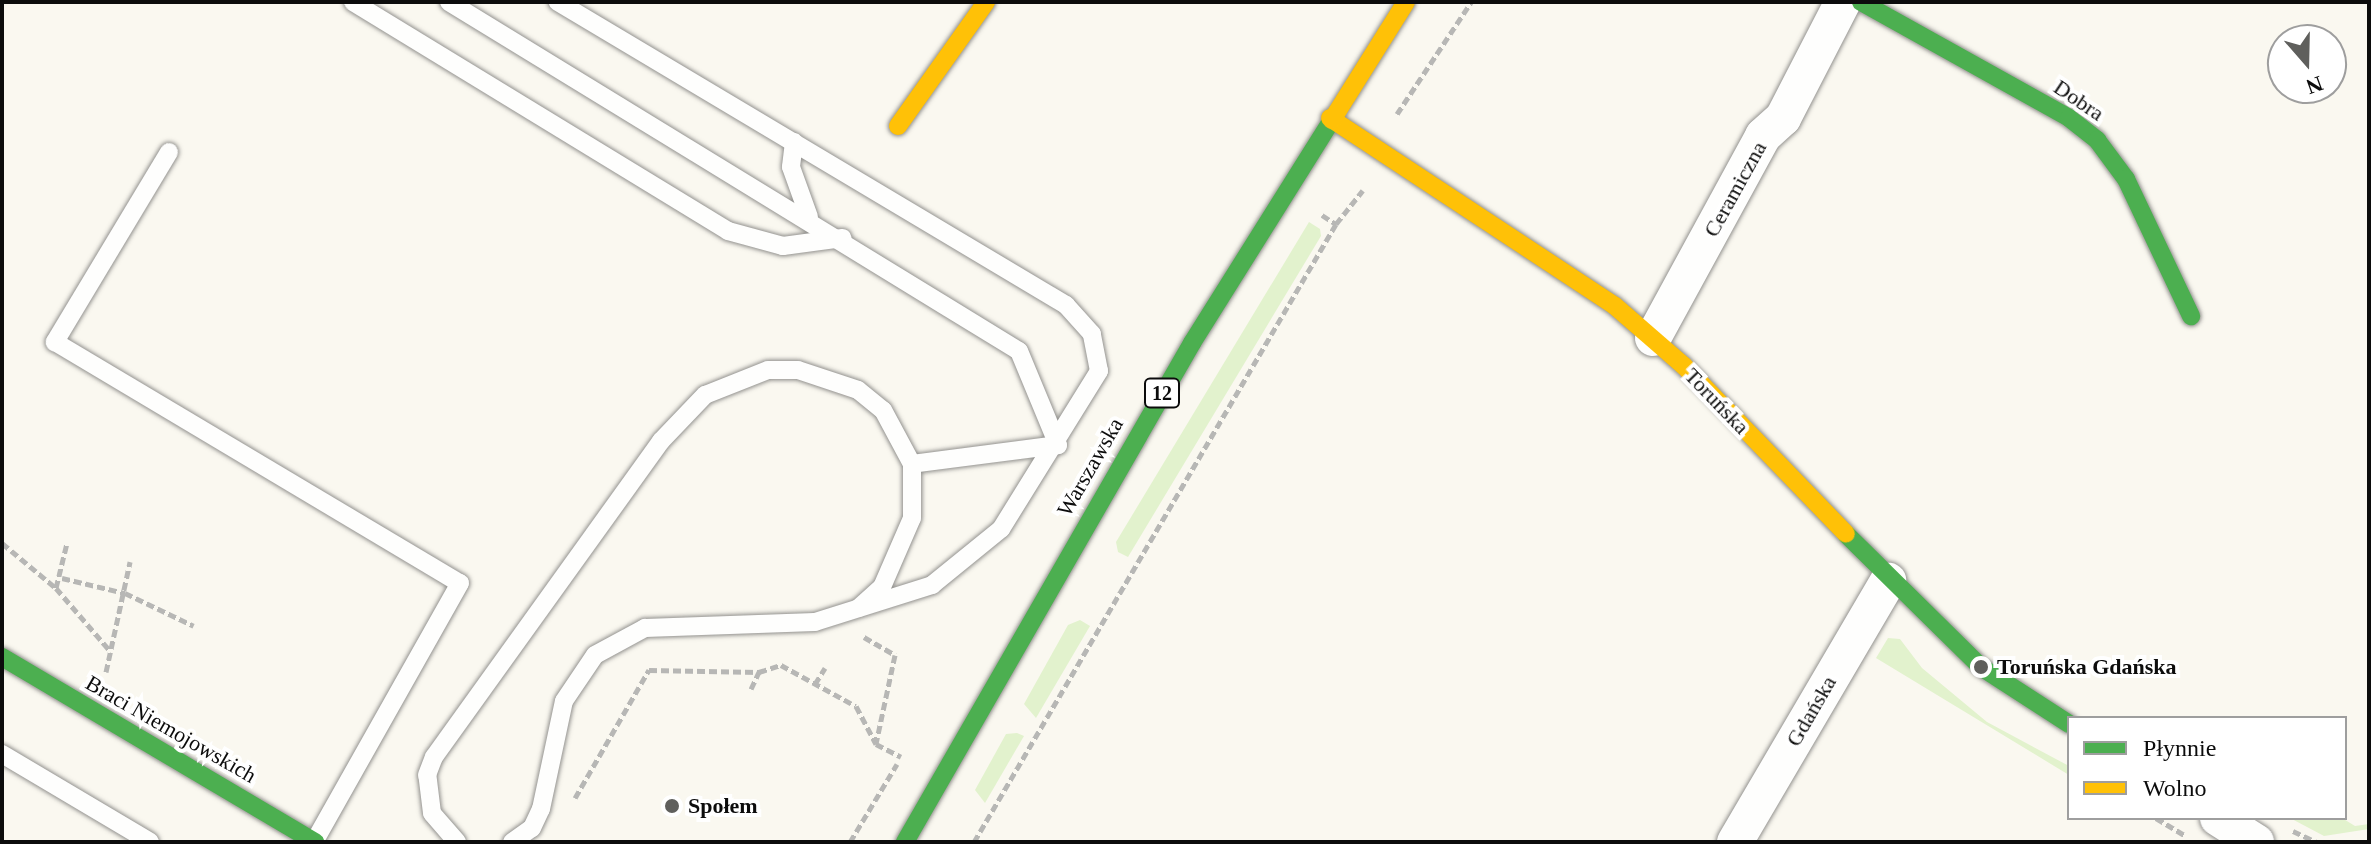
<!DOCTYPE html>
<html>
<head>
<meta charset="utf-8">
<style>
	body { margin:0 }
	#map { position:relative; width:2371px; height:844px; overflow:hidden; background:#faf8f0; font-family:"Times New Roman",serif }
	div>[style] { position:absolute }
	.green>* { inset:0; background:#e2f2cd }
	.path>* { height:5px; margin-top:-2.5px; transform-origin:0; background:repeating-linear-gradient(90deg,#b7b7b5 0 8px,transparent 0 12px) }
	.roads { filter:drop-shadow(0 0 2px #93928f) drop-shadow(0 0 2px #93928f) }
	.lane>* { height:18px; margin:-9px; padding:0 9px; transform-origin:9px; border-radius:9px; background:#fefefd }
	.street>* { height:36px; margin:-18px; padding:0 18px; transform-origin:18px; border-radius:18px; background:#fefefd }
	.fast>* { height:18px; margin:-9px; padding:0 9px; transform-origin:9px; border-radius:9px; background:#4caf50 }
	.slow>* { height:18px; margin:-9px; padding:0 9px; transform-origin:9px; border-radius:9px; background:#ffc107 }
	.dots>* { width:22px; height:22px; translate:-50% -50%; box-sizing:border-box; border:4px solid #fff; border-radius:50% }
	span { translate:-50% -50%; white-space:nowrap; text-align:center; line-height:1.15; -webkit-text-stroke:8px #fff; paint-order:stroke }
	.shield-label span { padding:2px 6px; background:#fff; border:2px solid; border-radius:6px; -webkit-text-stroke-width:0 }
	.shield-label { font-size:20px; color:#0c0c0c; font-weight:700 }
	.street-label { font-size:22px; color:#0c0c0c }
	.poi-label { font-size:22px; color:#0c0c0c; font-weight:700 }
	.left { translate:0 -50%; text-align:left }
	.frame { position:absolute; inset:0; border:4px solid #0c0c0c; pointer-events:none }
	.legend { position:absolute; left:2067px; top:716px; width:280px; height:104px; box-sizing:border-box; background:#fff; border:2px solid #9e9e9e; margin:0; padding:10px 14px; list-style:none; font-size:24px; color:#0c0c0c }
	.legend li { display:flex; align-items:center; gap:16px; height:40px }
	.legend b { width:40px; border:2px solid #9e9e9e }
	.north { position:absolute; left:2267px; top:24px; width:80px; height:80px; box-sizing:border-box; background:#fff; border:2px solid #9e9e9e; border-radius:50%; rotate:160deg; font-size:22px; font-weight:700; line-height:32px; text-align:center; color:#0c0c0c }
	.north::after { content:''; display:block; margin:auto; width:28px; height:36px; background:#5f5f5c; clip-path:polygon(50% 0,100% 100%,50% 72%,0 100%) }
</style>
</head>
<body>
<div id="map">
	<div class="green">
		<div style="clip-path:polygon(1309px 222px,1320px 229px,1321px 236px,1128px 557px,1118px 552px,1116px 542px)"></div>
		<div style="clip-path:polygon(1080px 620px,1090px 626px,1036px 718px,1024px 704px,1068px 625px)"></div>
		<div style="clip-path:polygon(1888px 638px,1900px 639px,1922px 668px,1987px 722px,2069px 766px,2069px 775px,1876px 658px)"></div>
		<div style="clip-path:polygon(1017px 733px,1024px 736px,985px 803px,975px 790px,1006px 734px)"></div>
		<div style="clip-path:polygon(2290px 818px,2342px 818px,2355px 826px,2369px 824px,2369px 829px,2324px 836px)"></div>
	</div>
	<div class="path">
		<div style="left:1397px;top:114px;width:134px;rotate:-56.5deg"></div>
		<div style="left:1322px;top:215px;width:17px;rotate:33deg"></div>
		<div style="left:1336px;top:224px;width:43px;rotate:-51.5deg"></div>
		<div style="left:2px;top:543px;width:70px;rotate:39.8deg"></div>
		<div style="left:56px;top:588px;width:84px;rotate:49.3deg"></div>
		<div style="left:62px;top:578px;width:65px;rotate:13.4deg"></div>
		<div style="left:125px;top:593px;width:76px;rotate:25.6deg"></div>
		<div style="left:56px;top:588px;width:46px;rotate:-76.3deg"></div>
		<div style="left:864px;top:637px;width:36px;rotate:30deg"></div>
		<div style="left:895px;top:655px;width:91px;rotate:102.1deg"></div>
		<div style="left:106px;top:672px;width:113px;rotate:-77.7deg"></div>
		<div style="left:815px;top:684px;width:19px;rotate:-58deg"></div>
		<div style="left:751px;top:689px;width:19px;rotate:-65deg"></div>
		<div style="left:759px;top:672px;width:23px;rotate:-18deg"></div>
		<div style="left:781px;top:665px;width:85px;rotate:28.7deg"></div>
		<div style="left:856px;top:706px;width:43px;rotate:62.2deg"></div>
		<div style="left:876px;top:744px;width:28px;rotate:27deg"></div>
		<div style="left:575px;top:798px;width:148px;rotate:-60deg"></div>
		<div style="left:649px;top:670px;width:110px;rotate:1deg"></div>
		<div style="left:2156px;top:818px;width:33px;rotate:31deg"></div>
		<div style="left:2293px;top:831px;width:26px;rotate:25deg"></div>
		<div style="left:850px;top:842px;width:91px;rotate:-58.9deg"></div>
		<div style="left:974px;top:842px;width:716px;rotate:-59.64deg"></div>
		<div style="left:2357px;top:842px;width:12px"></div>
	</div>
	<div class="roads">
		<div class="lane">
			<div style="left:353px;top:2px;width:439px;rotate:31.4deg"></div>
			<div style="left:728px;top:231px;width:57px;rotate:15.3deg"></div>
			<div style="left:783px;top:246px;width:60px;rotate:-7.7deg"></div>
			<div style="left:449px;top:2px;width:668px;rotate:31.48deg"></div>
			<div style="left:1019px;top:351px;width:102px;rotate:67.5deg"></div>
			<div style="left:1058px;top:445px;width:147px;rotate:172.6deg"></div>
			<div style="left:794px;top:142px;width:25px;rotate:97deg"></div>
			<div style="left:791px;top:167px;width:53px;rotate:70.2deg"></div>
			<div style="left:169px;top:152px;width:222px;rotate:121deg"></div>
			<div style="left:55px;top:342px;width:471px;rotate:30.8deg"></div>
			<div style="left:460px;top:583px;width:297px;rotate:119.4deg"></div>
			<div style="left:2px;top:754px;width:172px;rotate:30.7deg"></div>
			<div style="left:457px;top:842px;width:38px;rotate:-131deg"></div>
			<div style="left:432px;top:813px;width:38px;rotate:-97deg"></div>
			<div style="left:427px;top:775px;width:19px;rotate:-69deg"></div>
			<div style="left:434px;top:757px;width:389px;rotate:-54.3deg"></div>
			<div style="left:661px;top:441px;width:64px;rotate:-46.3deg"></div>
			<div style="left:705px;top:395px;width:68px;rotate:-21.6deg"></div>
			<div style="left:768px;top:370px;width:30px"></div>
			<div style="left:798px;top:370px;width:63px;rotate:18.4deg"></div>
			<div style="left:858px;top:390px;width:32px;rotate:39deg"></div>
			<div style="left:883px;top:410px;width:61px;rotate:61.8deg"></div>
			<div style="left:912px;top:464px;width:54px;rotate:90deg"></div>
			<div style="left:912px;top:518px;width:75px;rotate:113.5deg"></div>
			<div style="left:882px;top:587px;width:31px;rotate:138deg"></div>
			<div style="left:512px;top:842px;width:24px;rotate:-35deg"></div>
			<div style="left:532px;top:828px;width:21px;rotate:-65deg"></div>
			<div style="left:541px;top:809px;width:110px;rotate:-78deg"></div>
			<div style="left:564px;top:701px;width:55px;rotate:-56deg"></div>
			<div style="left:595px;top:655px;width:57px;rotate:-28.4deg"></div>
			<div style="left:645px;top:628px;width:170px;rotate:-2deg"></div>
			<div style="left:815px;top:622px;width:123px;rotate:-17.5deg"></div>
			<div style="left:932px;top:585px;width:89px;rotate:-39.1deg"></div>
			<div style="left:1001px;top:529px;width:186px;rotate:-58.2deg"></div>
			<div style="left:1099px;top:371px;width:38px;rotate:-101deg"></div>
			<div style="left:1092px;top:334px;width:39px;rotate:-132deg"></div>
			<div style="left:1066px;top:305px;width:592px;rotate:-149.19deg"></div>
		</div>
		<div class="street">
			<div style="left:1653px;top:338px;width:230px;rotate:-61.4deg"></div>
			<div style="left:1763px;top:136px;width:27px;rotate:-42deg"></div>
			<div style="left:1783px;top:118px;width:131px;rotate:-62.7deg"></div>
			<div style="left:2218px;top:818px;width:45px;rotate:32.3deg"></div>
			<div style="left:1735px;top:842px;width:303px;rotate:-59.6deg"></div>
		</div>
		<div class="fast">
			<div style="left:1861px;top:2px;width:238px;rotate:29.1deg"></div>
			<div style="left:2069px;top:118px;width:36px;rotate:38deg"></div>
			<div style="left:2097px;top:140px;width:49px;rotate:53.4deg"></div>
			<div style="left:2126px;top:179px;width:152px;rotate:64.6deg"></div>
			<div style="left:1846px;top:534px;width:190px;rotate:44.6deg"></div>
			<div style="left:1981px;top:667px;width:105px;rotate:32.9deg"></div>
			<div style="left:2px;top:657px;width:364px;rotate:30.6deg"></div>
			<div style="left:905px;top:842px;width:576px;rotate:-60.09deg"></div>
			<div style="left:1192px;top:343px;width:263px;rotate:-57.9deg"></div>
		</div>
		<div class="slow">
			<div style="left:1330px;top:118px;width:341px;rotate:33.4deg"></div>
			<div style="left:1615px;top:306px;width:91px;rotate:41deg"></div>
			<div style="left:1684px;top:366px;width:233px;rotate:46deg"></div>
			<div style="left:1332px;top:120px;width:139px;rotate:-57.9deg"></div>
			<div style="left:898px;top:126px;width:152px;rotate:-54.6deg"></div>
		</div>
	</div>
	<div class="dots">
		<div style="left:1981px;top:667px;background:#5f5f5c"></div>
		<div style="left:672px;top:806px;background:#5f5f5c"></div>
	</div>
	<div class="shield-label">
		<span style="left:1162px;top:393px">12</span>
	</div>
	<div class="street-label">
		<span style="left:2079px;top:100px;rotate:34deg">Dobra</span>
		<span style="left:1735px;top:189px;rotate:-61deg">Ceramiczna</span>
		<span style="left:1717px;top:401px;rotate:46deg">Toruńska</span>
		<span style="left:1090px;top:467px;rotate:-60deg">Warszawska</span>
		<span style="left:1811px;top:711px;rotate:-60deg">Gdańska</span>
		<span style="left:171px;top:729px;rotate:30deg">Braci Niemojowskich</span>
	</div>
	<div class="poi-label">
		<span class="left" style="left:1997px;top:667px">Toruńska Gdańska</span>
		<span class="left" style="left:688px;top:806px">Społem</span>
	</div>
	<div class="frame"></div>
	<ul class="legend">
	<li><b style="height:10px;background:#4caf50"></b>Płynnie</li>
	<li><b style="height:10px;background:#ffc107"></b>Wolno</li>
	</ul>
	<div class="north">N</div>
</div>
</body>
</html>
